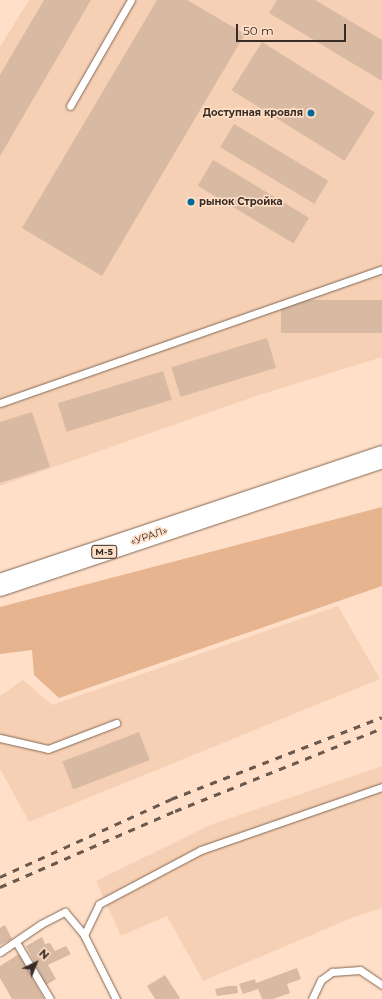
<!DOCTYPE html>
<html>
<head>
<meta charset="utf-8">
<style>
	body { margin:0 }
	#map { position:relative; width:382px; height:999px; overflow:hidden; background:#ffdfc8; font-family:Montserrat,sans-serif }
	div>[style] { position:absolute }
	.built>* { inset:0; background:#f6d0b4 }
	.green>* { inset:0; background:#e6b48f }
	.building>* { inset:0; background:#d8b9a2; transform-origin:0 0 }
	.roads { filter:drop-shadow(0 0 1px #826652) drop-shadow(0 0 1px #826652) }
	.lane>* { height:7px; margin:-3.5px; padding:0 3.5px; transform-origin:3.5px; border-radius:3.5px; background:#fff }
	.highway>* { height:22px; margin:-11px; padding:0 11px; transform-origin:11px; border-radius:11px; background:#fff }
	.rail>* { height:3px; margin-top:-1.5px; transform-origin:0; background:repeating-linear-gradient(90deg,#6b594d 0 7px,transparent 0 14px) }
	.dots>* { width:11px; height:11px; translate:-50% -50%; box-sizing:border-box; border:2px solid #ffdfc8; border-radius:50% }
	span { translate:-50% -50%; white-space:nowrap; text-align:center; line-height:1.15; -webkit-text-stroke:3px #ffdfc8; paint-order:stroke }
	.shield-label span { padding:1px 3px; background:#ffdfc8; border:1px solid; border-radius:3px; -webkit-text-stroke-width:0 }
	.shield-label { font-size:9px; color:#392c24; font-weight:700 }
	.poi-label { font-size:10px; color:#392c24; font-weight:700 }
	.right { translate:-100% -50%; text-align:right }
	.left { translate:0 -50%; text-align:left }
	.street-label { font-size:10px; color:#392c24 }
	.north { position:absolute; left:16px; top:943px; width:40px; height:40px; -webkit-text-stroke:3px #ffdfc8; paint-order:stroke; rotate:43deg; font-size:11px; font-weight:700; line-height:16px; text-align:center; color:#392c24 }
	.north::after { content:''; display:block; margin:auto; width:14px; height:18px; background:#392c24; clip-path:polygon(50% 0,100% 100%,50% 72%,0 100%) }
	.scale { position:absolute; left:236px; top:24px; width:110px; height:18px; box-sizing:border-box; border:2px solid #392c24; border-top:0; padding-left:5px; font-size:12px; line-height:14px; white-space:nowrap; color:#392c24; -webkit-text-stroke:3px #ffdfc8; paint-order:stroke }
</style>
</head>
<body>
<div id="map">
	<div class="built">
		<div style="clip-path:polygon(29px 0,382px 0,382px 357px,256px 396px,0 486px,0 47px)"></div>
		<div style="clip-path:polygon(338px 606px,380px 679px,29px 822px,0 769px,0 696px,23px 680px,52px 705px)"></div>
		<div style="clip-path:polygon(382px 766px,382px 908px,354px 917px,203px 981px,167px 916px,121px 936px,96px 881px,210px 825px)"></div>
	</div>
	<div class="green">
		<div style="clip-path:polygon(382px 507px,382px 586px,59px 698px,34px 675px,32px 650px,0 654px,0 607px)"></div>
	</div>
	<div class="building">
		<div style="clip-path:polygon(44px 0,91px 0,0 156px,0 75px)"></div>
		<div style="clip-path:polygon(157px 0,187px 0,245px 34px,102px 276px,22px 228px)"></div>
		<div style="clip-path:polygon(277px 0,315px 0,382px 40px,382px 81px,269px 13px)"></div>
		<div style="left:262px;top:42px;width:133px;height:57px;rotate:32deg"></div>
		<div style="left:234px;top:124px;width:110px;height:27px;rotate:31deg"></div>
		<div style="left:213px;top:160px;width:112px;height:30px;rotate:31deg"></div>
		<div style="left:382px;top:300px;width:33px;height:101px;rotate:90deg"></div>
		<div style="left:267px;top:338px;width:31px;height:100px;rotate:73deg"></div>
		<div style="left:163px;top:371px;width:30px;height:110px;rotate:73deg"></div>
		<div style="clip-path:polygon(32px 412px,50px 467px,0 483px,0 422px)"></div>
		<div style="left:139px;top:732px;width:30px;height:82px;rotate:69deg"></div>
		<div style="clip-path:polygon(5px 925px,12px 939px,0 945px,0 928px)"></div>
		<div style="clip-path:polygon(42px 937px,45px 944px,50px 943px,55px 951px,66px 946px,71px 954px,48px 965px,56px 979px,46px 985px,26px 946px)"></div>
		<div style="clip-path:polygon(19px 954px,44px 999px,12px 999px,0 978px,0 966px)"></div>
		<div style="clip-path:polygon(297px 968px,301px 979px,287px 984px,290px 993px,273px 999px,262px 999px,258px 989px,243px 994px,239px 984px,255px 979px,256px 983px)"></div>
		<div style="clip-path:polygon(165px 975px,180px 998px,179px 999px,155px 999px,147px 986px)"></div>
		<div style="clip-path:polygon(228px 986px,237px 986px,238px 993px,217px 996px,215px 989px)"></div>
	</div>
	<div class="roads">
		<div class="lane">
			<div style="left:70px;top:106px;width:122px;rotate:-60.1deg"></div>
			<div style="left:0;top:403px;width:405px;rotate:-19.3deg"></div>
			<div style="left:0;top:738px;width:49px;rotate:12.9deg"></div>
			<div style="left:48px;top:749px;width:73px;rotate:-20.9deg"></div>
			<div style="left:84px;top:935px;width:34px;rotate:-64deg"></div>
			<div style="left:99px;top:904px;width:115px;rotate:-27.9deg"></div>
			<div style="left:201px;top:850px;width:192px;rotate:-19.2deg"></div>
			<div style="left:16px;top:942px;width:66px;rotate:59.2deg"></div>
			<div style="left:0;top:952px;width:50px;rotate:-34.3deg"></div>
			<div style="left:41px;top:924px;width:27px;rotate:-27deg"></div>
			<div style="left:65px;top:912px;width:30px;rotate:50deg"></div>
			<div style="left:84px;top:935px;width:72px;rotate:63.4deg"></div>
			<div style="left:312px;top:999px;width:21px;rotate:-65deg"></div>
			<div style="left:321px;top:980px;width:14px;rotate:-36deg"></div>
			<div style="left:332px;top:972px;width:28px;rotate:-4deg"></div>
			<div style="left:360px;top:970px;width:27px;rotate:34deg"></div>
		</div>
		<div class="highway">
			<div style="left:0;top:585px;width:403px;rotate:-18.5deg"></div>
		</div>
	</div>
	<div class="rail">
		<div style="left:0;top:877px;width:188px;rotate:-24.5deg"></div>
		<div style="left:171px;top:799px;width:226px;rotate:-21.2deg"></div>
		<div style="left:0;top:887px;width:191px;rotate:-23.5deg"></div>
		<div style="left:175px;top:811px;width:223px;rotate:-21.8deg"></div>
	</div>
	<div class="dots">
		<div style="left:311px;top:113px;background:#006796"></div>
		<div style="left:191px;top:202px;background:#006796"></div>
	</div>
	<div class="shield-label">
		<span style="left:104px;top:552px">М-5</span>
	</div>
	<div class="poi-label">
		<span class="right" style="left:303px;top:113px">Доступная кровля</span>
		<span class="left" style="left:199px;top:202px">рынок Стройка</span>
	</div>
	<div class="street-label">
		<span style="left:149px;top:536px;rotate:-19deg">«УРАЛ»</span>
	</div>
	<div class="north">N</div>
	<div class="scale">50 m</div>
</div>
</body>
</html>
